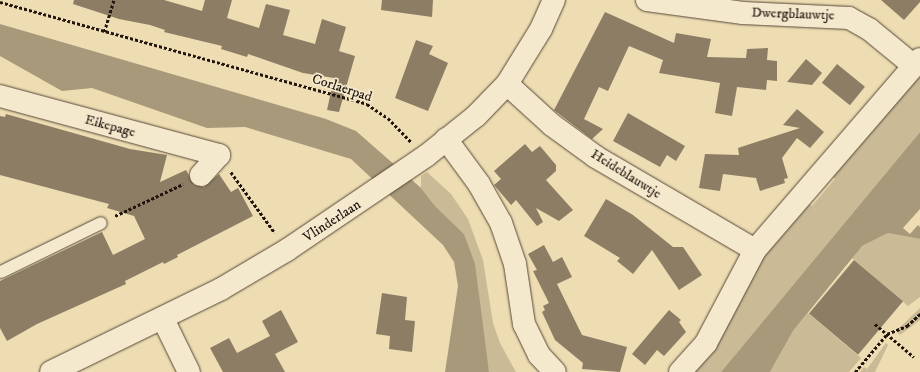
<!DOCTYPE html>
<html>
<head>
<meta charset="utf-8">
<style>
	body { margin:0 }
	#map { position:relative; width:920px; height:372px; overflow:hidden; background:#eedcb2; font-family:"IM FELL DW Pica",serif }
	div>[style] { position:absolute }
	.green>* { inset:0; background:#cbba96 }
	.water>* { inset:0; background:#a8997b }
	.pier>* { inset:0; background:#eedcb2 }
	.building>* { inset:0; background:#8c7d64; transform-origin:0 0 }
	.path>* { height:2.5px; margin-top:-1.25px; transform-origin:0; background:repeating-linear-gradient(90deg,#21160f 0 3px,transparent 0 5px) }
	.roads { filter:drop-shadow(0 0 1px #544838) drop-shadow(0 0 1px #544838) }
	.service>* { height:12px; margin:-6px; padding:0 6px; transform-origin:6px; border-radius:6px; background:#f4e8cd }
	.minor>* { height:22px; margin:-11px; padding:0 11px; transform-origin:11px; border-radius:11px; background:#f4e8cd }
	.tertiary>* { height:22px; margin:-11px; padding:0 11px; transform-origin:11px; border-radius:11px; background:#f4e8cd }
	span { translate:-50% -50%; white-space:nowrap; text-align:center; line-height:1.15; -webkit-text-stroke:3.5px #f4e8cd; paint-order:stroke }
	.street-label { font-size:14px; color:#21160f }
</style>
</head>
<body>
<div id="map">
	<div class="green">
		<div style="clip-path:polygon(920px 70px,920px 132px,721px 372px,690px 372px,756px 264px,807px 203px,812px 206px,835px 179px,831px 175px)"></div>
		<div style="clip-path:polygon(427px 172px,451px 194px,468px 219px,483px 260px,493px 323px,500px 343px,516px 372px,489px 372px,464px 234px,435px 206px,421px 188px,421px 176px)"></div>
		<div style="clip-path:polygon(888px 233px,920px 239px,920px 297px,908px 306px,851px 257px,862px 246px)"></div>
		<div style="clip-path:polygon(920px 308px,920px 320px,900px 335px,896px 331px)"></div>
		<div style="clip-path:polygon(808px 313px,861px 358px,849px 372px,770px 372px,793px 331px)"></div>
		<div style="clip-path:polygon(886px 343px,888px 345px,875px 372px,860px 372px,864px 367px,867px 369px)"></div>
	</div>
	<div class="water">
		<div style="clip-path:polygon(0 24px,326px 119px,356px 131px,421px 188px,435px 206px,464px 234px,475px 264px,489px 372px,445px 372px,458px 286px,454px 262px,443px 245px,351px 159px,245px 127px,207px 128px,92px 88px,62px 91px,0 56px)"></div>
		<div style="clip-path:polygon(920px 132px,920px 239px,888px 233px,862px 246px,793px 331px,770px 372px,721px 372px)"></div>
	</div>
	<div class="pier">
		<div style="clip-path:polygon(920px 209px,920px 227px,918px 225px,910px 234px,903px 228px)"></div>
	</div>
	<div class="building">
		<div style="clip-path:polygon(74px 0,164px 0,202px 11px,205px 0,232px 0,227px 18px,259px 28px,266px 4px,290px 10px,283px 35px,315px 44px,322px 19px,346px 27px,339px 51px,355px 56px,339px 112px,327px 110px,334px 78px,303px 73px,248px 54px,247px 57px,221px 49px,222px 46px,164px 32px,165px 30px,150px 25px,119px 19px,73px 4px)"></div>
		<div style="clip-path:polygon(382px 0,433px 0,432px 17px,381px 10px)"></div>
		<div style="clip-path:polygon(881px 0,920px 0,920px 2px,904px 20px)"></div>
		<div style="clip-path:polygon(605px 12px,674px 43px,676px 33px,711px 39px,707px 57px,746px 58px,747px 49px,768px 48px,767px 60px,777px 61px,777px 81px,767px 80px,766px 90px,737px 87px,732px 116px,715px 113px,720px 83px,659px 73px,663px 60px,629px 46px,608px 91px,599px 87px,584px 119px,603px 129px,592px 139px,554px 110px)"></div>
		<div style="clip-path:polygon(416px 40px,433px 46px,429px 54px,448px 63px,428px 111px,395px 98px)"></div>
		<div style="clip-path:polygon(806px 59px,822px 73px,812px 85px,787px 82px)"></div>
		<div style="left:837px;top:64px;width:36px;height:24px;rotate:39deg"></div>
		<div style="clip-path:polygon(797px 109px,824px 132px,810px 148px,797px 138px,782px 158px,788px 178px,784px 179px,785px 183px,760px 191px,756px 178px,723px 174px,720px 191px,699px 188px,705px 154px,739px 155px,738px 148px,800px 128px,783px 125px)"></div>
		<div style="clip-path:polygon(628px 113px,685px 146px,676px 161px,667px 155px,660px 167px,613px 141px)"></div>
		<div style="clip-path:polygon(6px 114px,130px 149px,167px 155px,160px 182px,186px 170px,194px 185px,204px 187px,219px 174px,231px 192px,238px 188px,253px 216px,177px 255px,178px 257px,164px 264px,163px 262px,125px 281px,126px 284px,37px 324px,7px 341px,0 328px,0 281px,102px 232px,113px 255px,145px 239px,134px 216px,107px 208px,109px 204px,0 175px,0 116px,5px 117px)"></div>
		<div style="clip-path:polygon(525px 144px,532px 152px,540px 146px,556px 165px,556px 171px,546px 180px,573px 210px,559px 221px,536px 208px,543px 222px,537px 226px,516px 200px,511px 205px,494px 185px,501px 179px,494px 171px)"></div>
		<div style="clip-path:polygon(606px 199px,633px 215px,673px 247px,683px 247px,702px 275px,679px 290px,652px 250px,633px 274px,617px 261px,620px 258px,584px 236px)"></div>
		<div style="clip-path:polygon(544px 245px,553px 262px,562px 257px,572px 277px,557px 284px,582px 335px,627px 347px,620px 372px,582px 369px,583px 363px,555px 340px,542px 312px,545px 310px,543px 306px,549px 303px,533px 271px,537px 270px,528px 254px)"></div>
		<div style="left:854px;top:260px;width:64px;height:70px;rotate:40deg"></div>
		<div style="clip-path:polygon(382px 293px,407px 297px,405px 320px,415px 321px,412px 352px,389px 349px,390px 336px,376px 334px)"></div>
		<div style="clip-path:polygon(281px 310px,298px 342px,275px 354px,285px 372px,223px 372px,210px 348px,229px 338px,237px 353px,270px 336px,262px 321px)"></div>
		<div style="clip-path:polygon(669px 310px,681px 320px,679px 322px,686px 332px,664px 356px,657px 350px,645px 365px,632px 354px)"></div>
	</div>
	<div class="path">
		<div style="left:0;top:2px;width:381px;rotate:15.5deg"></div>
		<div style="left:367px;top:104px;width:25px;rotate:34deg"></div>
		<div style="left:388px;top:118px;width:33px;rotate:46deg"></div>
		<div style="left:104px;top:32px;width:34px;rotate:-73deg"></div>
		<div style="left:231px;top:172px;width:75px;rotate:54.2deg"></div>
		<div style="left:115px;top:216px;width:75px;rotate:-25.2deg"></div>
		<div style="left:875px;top:324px;width:51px;rotate:40.2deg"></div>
		<div style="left:855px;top:372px;width:50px;rotate:-49.9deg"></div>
		<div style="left:887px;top:334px;width:22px;rotate:-22deg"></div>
		<div style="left:907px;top:326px;width:18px;rotate:-43deg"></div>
	</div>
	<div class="roads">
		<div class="service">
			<div style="left:1px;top:272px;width:111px;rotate:-26.1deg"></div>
		</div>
		<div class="minor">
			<div style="left:647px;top:0;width:97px;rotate:7.7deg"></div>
			<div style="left:743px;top:13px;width:106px;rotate:2.7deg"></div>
			<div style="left:849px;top:18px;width:23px;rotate:29deg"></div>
			<div style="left:869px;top:29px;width:58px;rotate:39.4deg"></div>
			<div style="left:914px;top:66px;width:9px;rotate:-49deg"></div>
			<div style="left:507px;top:84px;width:61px;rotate:42.3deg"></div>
			<div style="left:552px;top:125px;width:54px;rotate:36deg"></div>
			<div style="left:596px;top:157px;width:184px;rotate:30.3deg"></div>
			<div style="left:0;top:96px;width:227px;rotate:15.1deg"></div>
			<div style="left:219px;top:155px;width:27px;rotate:132deg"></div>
			<div style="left:446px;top:139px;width:56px;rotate:53.7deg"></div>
			<div style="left:479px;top:184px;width:45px;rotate:60.6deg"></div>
			<div style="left:501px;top:223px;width:43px;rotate:71.1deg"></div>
			<div style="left:515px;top:264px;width:61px;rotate:81.5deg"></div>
			<div style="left:524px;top:324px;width:34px;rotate:64deg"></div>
			<div style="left:539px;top:355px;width:23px;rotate:47deg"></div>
			<div style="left:163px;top:319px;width:59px;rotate:63.9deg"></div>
			<div style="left:680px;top:372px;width:39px;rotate:-48deg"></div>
			<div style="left:706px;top:343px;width:105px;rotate:-62.2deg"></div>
			<div style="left:755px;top:250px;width:243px;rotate:-49.2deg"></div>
		</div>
		<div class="tertiary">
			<div style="left:51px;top:372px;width:189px;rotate:-26deg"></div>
			<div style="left:221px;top:289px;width:77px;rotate:-30.6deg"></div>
			<div style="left:287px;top:250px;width:168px;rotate:-34.1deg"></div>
			<div style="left:426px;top:156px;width:64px;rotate:-38.7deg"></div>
			<div style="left:476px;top:116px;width:45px;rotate:-45.9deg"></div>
			<div style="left:507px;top:84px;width:65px;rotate:-58.3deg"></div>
			<div style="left:541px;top:29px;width:32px;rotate:-66deg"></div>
		</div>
	</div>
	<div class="street-label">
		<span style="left:793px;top:14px;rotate:2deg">Dwergblauwtje</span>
		<span style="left:342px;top:88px;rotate:18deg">Corlaerpad</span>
		<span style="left:110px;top:126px;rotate:15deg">Eikepage</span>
		<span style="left:626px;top:174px;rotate:32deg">Heideblauwtje</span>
		<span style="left:332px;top:221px;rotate:-33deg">Vlinderlaan</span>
	</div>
</div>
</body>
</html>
